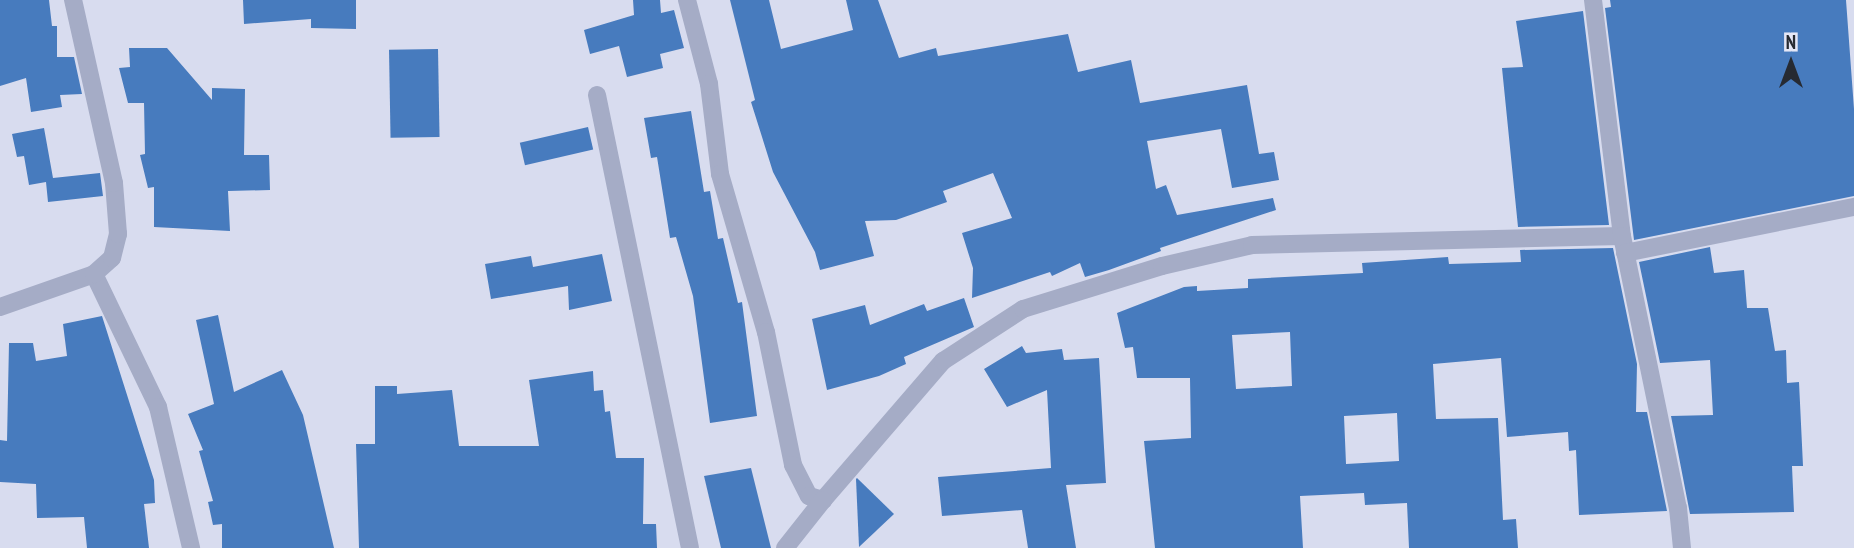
<!DOCTYPE html>
<html>
<head>
<meta charset="utf-8">
<style>
	body { margin:0 }
	#map { position:relative; width:1854px; height:548px; overflow:hidden; background:#d8dcef; font-family:"PT Sans Narrow",sans-serif }
	div>[style] { position:absolute }
	.building>* { inset:0; background:#477bbe; transform-origin:0 0 }
	.street>* { height:18px; margin:-9px; padding:0 9px; transform-origin:9px; border-radius:9px; background:#a5acc6 }
	span { translate:-50% -50%; white-space:nowrap; text-align:center; line-height:1.15; -webkit-text-stroke:7px #e4e7f7; paint-order:stroke }
	.north { position:absolute; left:1756px; top:28px; width:70px; height:70px; -webkit-text-stroke:5px #e4e7f7; paint-order:stroke; rotate:0deg; font-size:19px; font-weight:700; line-height:28px; text-align:center; color:#262a32 }
	.north::after { content:''; display:block; margin:auto; width:24px; height:32px; background:#262a32; clip-path:polygon(50% 0,100% 100%,50% 72%,0 100%) }
</style>
</head>
<body>
<div id="map">
	<div class="building">
		<div style="clip-path:polygon(0 0,49px 0,52px 26px,57px 26px,57px 57px,74px 57px,82px 94px,60px 95px,62px 107px,31px 112px,26px 78px,0 86px)"></div>
		<div style="clip-path:polygon(243px 0,356px 0,356px 29px,311px 28px,311px 19px,244px 24px)"></div>
		<div style="clip-path:polygon(633px 0,660px 0,661px 13px,674px 10px,684px 48px,660px 54px,663px 68px,627px 77px,619px 46px,590px 54px,584px 30px,634px 15px)"></div>
		<div style="clip-path:polygon(730px 0,769px 0,781px 49px,853px 30px,846px 0,878px 0,899px 58px,936px 48px,938px 56px,1068px 34px,1078px 72px,1131px 60px,1140px 103px,1247px 85px,1259px 154px,1274px 152px,1279px 180px,1232px 188px,1221px 129px,1147px 141px,1156px 189px,1166px 185px,1177px 215px,1273px 198px,1276px 210px,1160px 248px,1161px 251px,1109px 270px,1085px 277px,1080px 263px,1052px 276px,1050px 272px,972px 298px,973px 268px,962px 233px,1012px 218px,993px 173px,943px 191px,947px 202px,896px 220px,865px 221px,874px 256px,820px 270px,815px 252px,773px 172px,751px 102px,755px 100px)"></div>
		<div style="clip-path:polygon(1610px 0,1846px 0,1854px 109px,1854px 196px,1634px 240px,1605px 8px,1611px 7px)"></div>
		<div style="clip-path:polygon(1583px 11px,1609px 225px,1518px 227px,1502px 68px,1523px 67px,1516px 21px)"></div>
		<div style="clip-path:polygon(129px 48px,167px 48px,212px 100px,212px 88px,245px 89px,244px 155px,269px 155px,270px 190px,228px 191px,230px 231px,154px 227px,154px 187px,148px 188px,140px 155px,145px 154px,144px 103px,128px 103px,119px 68px,130px 67px)"></div>
		<div style="left:438px;top:49px;width:88px;height:49px;rotate:89deg"></div>
		<div style="clip-path:polygon(691px 111px,704px 192px,710px 191px,718px 239px,723px 238px,738px 303px,742px 302px,757px 416px,710px 423px,693px 296px,676px 237px,670px 238px,657px 157px,651px 158px,644px 118px)"></div>
		<div style="left:588px;top:127px;width:23px;height:70px;rotate:77deg"></div>
		<div style="clip-path:polygon(44px 128px,53px 178px,100px 173px,103px 196px,48px 202px,46px 182px,29px 185px,24px 156px,17px 157px,12px 134px)"></div>
		<div style="clip-path:polygon(1710px 247px,1714px 273px,1744px 270px,1747px 308px,1768px 308px,1775px 351px,1786px 350px,1787px 383px,1799px 382px,1803px 466px,1792px 466px,1794px 512px,1690px 514px,1671px 416px,1713px 415px,1710px 360px,1660px 363px,1639px 262px)"></div>
		<div style="clip-path:polygon(evenodd,1613px 248px,1637px 364px,1636px 412px,1647px 412px,1667px 511px,1579px 515px,1576px 450px,1569px 451px,1568px 432px,1507px 437px,1501px 358px,1433px 364px,1436px 419px,1498px 418px,1503px 520px,1516px 519px,1518px 548px,1409px 548px,1407px 503px,1365px 505px,1364px 493px,1300px 496px,1303px 548px,1155px 548px,1144px 441px,1191px 438px,1190px 378px,1137px 378px,1133px 347px,1125px 348px,1117px 313px,1184px 287px,1197px 286px,1197px 291px,1248px 288px,1248px 279px,1363px 273px,1362px 263px,1448px 257px,1449px 264px,1521px 262px,1520px 250px,1613px 248px,1290px 332px,1292px 386px,1236px 389px,1232px 335px,1290px 332px,1613px 248px,1397px 413px,1399px 461px,1346px 464px,1344px 416px,1397px 413px)"></div>
		<div style="clip-path:polygon(602px 254px,612px 301px,569px 310px,568px 286px,491px 299px,485px 264px,531px 256px,533px 267px)"></div>
		<div style="clip-path:polygon(964px 298px,974px 327px,904px 357px,906px 364px,879px 376px,827px 390px,812px 319px,865px 305px,870px 325px,924px 304px,927px 311px)"></div>
		<div style="clip-path:polygon(218px 315px,234px 392px,282px 370px,303px 415px,334px 548px,222px 548px,222px 524px,213px 525px,208px 502px,213px 501px,199px 451px,203px 450px,188px 414px,214px 404px,196px 320px)"></div>
		<div style="clip-path:polygon(102px 316px,154px 480px,155px 503px,144px 504px,149px 548px,87px 548px,84px 517px,37px 518px,36px 484px,0 482px,0 440px,7px 441px,9px 343px,33px 343px,36px 361px,67px 356px,63px 324px)"></div>
		<div style="clip-path:polygon(1022px 346px,1026px 353px,1062px 349px,1064px 360px,1099px 358px,1106px 483px,1066px 485px,1076px 548px,1028px 548px,1022px 510px,942px 516px,938px 477px,1051px 468px,1047px 390px,1007px 407px,984px 369px)"></div>
		<div style="clip-path:polygon(593px 371px,594px 391px,603px 390px,605px 412px,610px 411px,616px 458px,644px 458px,643px 524px,656px 524px,657px 548px,359px 548px,356px 444px,375px 444px,375px 386px,397px 386px,397px 394px,452px 390px,459px 446px,539px 446px,529px 380px)"></div>
		<div style="clip-path:polygon(751px 468px,771px 548px,721px 548px,704px 476px)"></div>
		<div style="clip-path:polygon(857px 478px,894px 514px,859px 547px,856px 479px)"></div>
	</div>
	<div class="street">
		<div style="left:687px;top:0;width:87px;rotate:75.3deg"></div>
		<div style="left:709px;top:84px;width:91px;rotate:83deg"></div>
		<div style="left:720px;top:174px;width:165px;rotate:73.8deg"></div>
		<div style="left:766px;top:332px;width:136px;rotate:78.5deg"></div>
		<div style="left:793px;top:465px;width:35px;rotate:63deg"></div>
		<div style="left:809px;top:496px;width:15px;rotate:16deg"></div>
		<div style="left:823px;top:500px;width:184px;rotate:-49.2deg"></div>
		<div style="left:943px;top:361px;width:95px;rotate:-33deg"></div>
		<div style="left:1023px;top:309px;width:145px;rotate:-17.2deg"></div>
		<div style="left:1162px;top:266px;width:92px;rotate:-13.1deg"></div>
		<div style="left:1252px;top:245px;width:370px;rotate:-1.4deg"></div>
		<div style="left:1593px;top:0;width:238px;rotate:83deg"></div>
		<div style="left:1622px;top:236px;width:278px;rotate:78.4deg"></div>
		<div style="left:1678px;top:508px;width:40px;rotate:84.3deg"></div>
		<div style="left:597px;top:95px;width:462px;rotate:78.4deg"></div>
		<div style="left:1625px;top:253px;width:234px;rotate:-11.4deg"></div>
		<div style="left:94px;top:274px;width:148px;rotate:64.3deg"></div>
		<div style="left:158px;top:407px;width:145px;rotate:76.8deg"></div>
		<div style="left:0;top:307px;width:100px;rotate:-19.3deg"></div>
		<div style="left:94px;top:274px;width:24px;rotate:-42deg"></div>
		<div style="left:112px;top:258px;width:25px;rotate:-76deg"></div>
		<div style="left:118px;top:234px;width:51px;rotate:-94.5deg"></div>
		<div style="left:114px;top:183px;width:188px;rotate:-102.6deg"></div>
		<div style="left:785px;top:548px;width:61px;rotate:-51.6deg"></div>
	</div>
	<div class="north">N</div>
</div>
</body>
</html>
